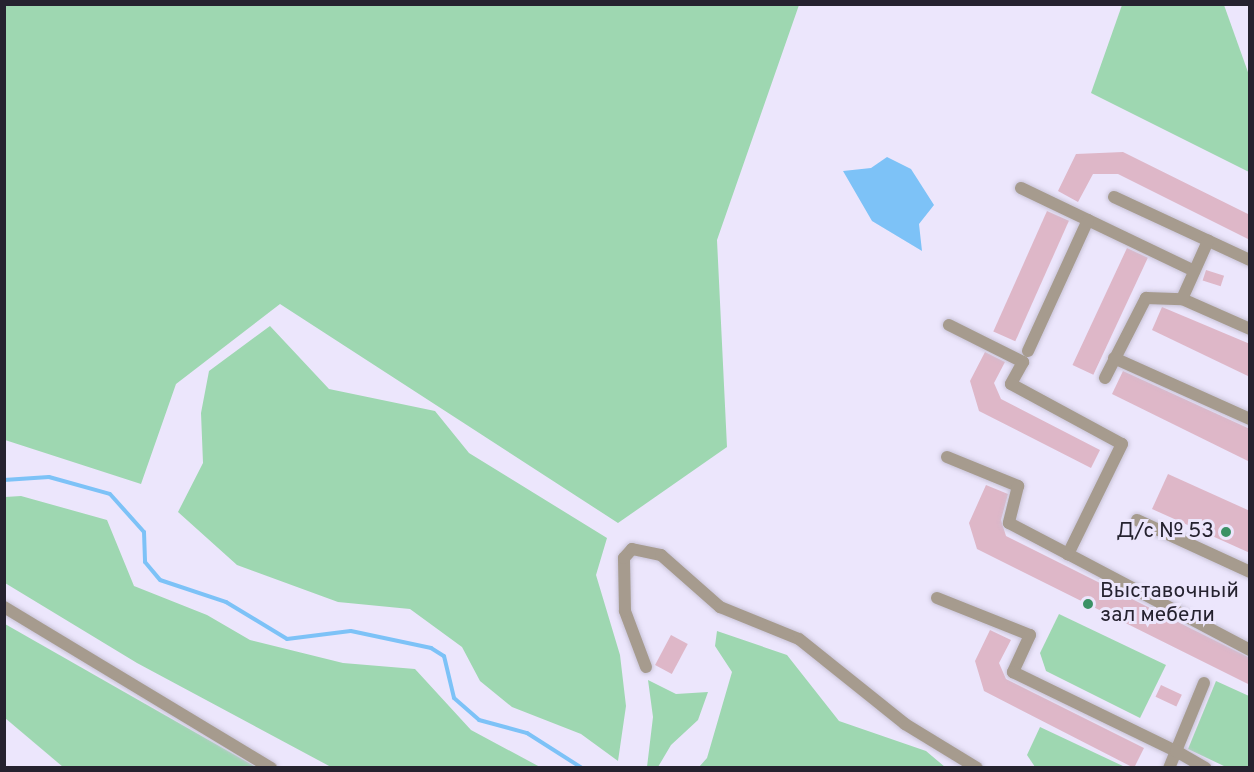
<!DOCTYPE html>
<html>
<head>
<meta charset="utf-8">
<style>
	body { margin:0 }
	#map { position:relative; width:1254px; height:772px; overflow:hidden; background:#ece6fc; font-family:Overpass,sans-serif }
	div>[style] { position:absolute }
	.green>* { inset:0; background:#9ed7b1 }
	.water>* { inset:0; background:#7dc2f7 }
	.stream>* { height:4px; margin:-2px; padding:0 2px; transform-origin:2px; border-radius:2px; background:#7dc2f7 }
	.building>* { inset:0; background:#deb7c8; transform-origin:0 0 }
	.roads { filter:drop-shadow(0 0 2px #c8c3d7) drop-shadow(0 0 2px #c8c3d7) }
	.minor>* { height:12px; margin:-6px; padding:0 6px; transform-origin:6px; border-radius:6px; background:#a69b8e }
	.dots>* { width:16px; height:16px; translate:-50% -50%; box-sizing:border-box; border:3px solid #ece6fc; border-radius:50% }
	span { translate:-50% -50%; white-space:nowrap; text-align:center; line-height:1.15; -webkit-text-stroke:6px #ece6fc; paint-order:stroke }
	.poi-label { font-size:21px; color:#25222f }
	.right { translate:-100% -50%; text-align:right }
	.left { translate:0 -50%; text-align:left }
	.frame { position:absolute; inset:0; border:6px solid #25222f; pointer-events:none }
</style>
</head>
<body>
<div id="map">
	<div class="green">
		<div style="clip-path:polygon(5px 4px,799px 5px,717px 240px,727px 447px,618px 523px,280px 304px,176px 384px,141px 484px,5px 440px)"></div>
		<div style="clip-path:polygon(1122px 5px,1224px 5px,1249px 75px,1249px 172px,1091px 93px)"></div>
		<div style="clip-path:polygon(270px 326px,329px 389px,435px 411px,469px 453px,607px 538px,596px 575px,620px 655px,626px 706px,618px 761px,581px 734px,512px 707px,480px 681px,462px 647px,410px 609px,338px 602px,237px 565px,178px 512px,203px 463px,201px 413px,209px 371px)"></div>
		<div style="clip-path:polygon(21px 496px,107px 520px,134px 586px,207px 615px,250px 640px,343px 663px,415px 669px,471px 730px,540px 767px,331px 767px,137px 663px,5px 583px,5px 497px)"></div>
		<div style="clip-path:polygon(1059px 614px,1166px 665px,1140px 718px,1046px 671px,1040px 653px)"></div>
		<div style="clip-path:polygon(4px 624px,5px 624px,256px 767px,63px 767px,5px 718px)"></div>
		<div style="clip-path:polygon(717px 631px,787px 655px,839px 721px,926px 751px,945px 767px,699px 767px,707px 758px,732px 672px,715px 646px)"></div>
		<div style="clip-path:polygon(648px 680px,676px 694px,708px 692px,698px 720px,671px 745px,658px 767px,647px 767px,653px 717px)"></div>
		<div style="clip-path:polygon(1216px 681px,1249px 696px,1249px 767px,1226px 767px,1188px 749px)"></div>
		<div style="clip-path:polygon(1040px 727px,1125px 767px,1035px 767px,1027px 755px)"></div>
	</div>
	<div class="water">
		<div style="clip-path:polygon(887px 157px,911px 169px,934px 205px,919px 224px,922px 251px,872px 221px,843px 171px,871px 168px)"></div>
	</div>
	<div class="stream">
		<div style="left:4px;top:480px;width:45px;rotate:-3.8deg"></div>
		<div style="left:49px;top:477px;width:63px;rotate:15.6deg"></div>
		<div style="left:110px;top:494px;width:51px;rotate:48.2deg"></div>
		<div style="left:144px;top:532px;width:30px;rotate:88deg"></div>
		<div style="left:145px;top:562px;width:23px;rotate:50deg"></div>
		<div style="left:160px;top:580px;width:70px;rotate:18.4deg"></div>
		<div style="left:226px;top:602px;width:71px;rotate:31.2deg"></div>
		<div style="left:287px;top:639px;width:64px;rotate:-7.1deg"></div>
		<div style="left:351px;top:631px;width:82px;rotate:12deg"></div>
		<div style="left:431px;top:648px;width:15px;rotate:32deg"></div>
		<div style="left:444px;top:656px;width:43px;rotate:76.6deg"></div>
		<div style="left:454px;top:698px;width:33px;rotate:41deg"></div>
		<div style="left:479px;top:720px;width:50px;rotate:15.2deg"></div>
		<div style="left:527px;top:733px;width:65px;rotate:32.5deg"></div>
	</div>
	<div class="building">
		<div style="clip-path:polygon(1123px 152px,1250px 215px,1250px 240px,1118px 174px,1093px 174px,1078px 202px,1058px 191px,1076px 154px)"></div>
		<div style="left:1047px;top:211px;width:24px;height:132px;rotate:24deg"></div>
		<div style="left:1127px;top:248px;width:23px;height:129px;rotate:25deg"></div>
		<div style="left:1206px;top:270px;width:19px;height:11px;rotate:18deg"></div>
		<div style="clip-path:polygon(1162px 307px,1250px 344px,1250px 377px,1152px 330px)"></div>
		<div style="clip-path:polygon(985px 352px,1005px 362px,994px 383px,1001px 399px,1100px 450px,1091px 468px,979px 411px,970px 381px)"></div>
		<div style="clip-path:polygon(1123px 371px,1250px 429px,1250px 462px,1112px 394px)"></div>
		<div style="clip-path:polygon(1168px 474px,1250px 511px,1250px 553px,1152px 509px)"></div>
		<div style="clip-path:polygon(986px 485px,1008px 494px,1001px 520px,1006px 536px,1250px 658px,1250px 685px,977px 549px,969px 523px)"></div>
		<div style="clip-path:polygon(990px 630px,1011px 640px,999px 663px,1006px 679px,1144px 748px,1134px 768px,984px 691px,975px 661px)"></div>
		<div style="left:671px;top:635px;width:19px;height:34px;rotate:28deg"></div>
		<div style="left:1161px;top:685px;width:23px;height:13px;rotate:25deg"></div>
	</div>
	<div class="roads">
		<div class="minor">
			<div style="left:1021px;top:188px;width:192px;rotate:25.6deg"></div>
			<div style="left:1114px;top:197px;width:150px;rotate:24.9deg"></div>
			<div style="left:1182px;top:299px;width:74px;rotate:23.8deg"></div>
			<div style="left:949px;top:325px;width:83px;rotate:26.6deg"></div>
			<div style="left:1023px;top:362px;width:25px;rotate:119deg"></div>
			<div style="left:1011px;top:384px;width:126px;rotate:28.4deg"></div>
			<div style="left:1122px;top:444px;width:123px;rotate:116.1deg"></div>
			<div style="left:1068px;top:554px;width:206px;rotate:27.8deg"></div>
			<div style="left:1028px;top:351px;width:144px;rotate:-65.4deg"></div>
			<div style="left:1114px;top:358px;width:149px;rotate:24.2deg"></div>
			<div style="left:1105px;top:378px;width:90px;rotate:-62.9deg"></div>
			<div style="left:1146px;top:298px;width:36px;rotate:2deg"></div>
			<div style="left:1182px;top:299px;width:64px;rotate:-65.9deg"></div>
			<div style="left:947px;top:457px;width:77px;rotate:22.2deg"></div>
			<div style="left:1018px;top:486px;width:38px;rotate:104deg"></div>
			<div style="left:1009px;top:523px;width:67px;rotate:27.7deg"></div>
			<div style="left:1137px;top:520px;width:124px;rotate:24.7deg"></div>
			<div style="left:937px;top:598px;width:100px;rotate:21.7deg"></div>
			<div style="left:1030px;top:635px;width:41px;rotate:114.7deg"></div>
			<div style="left:1013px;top:672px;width:181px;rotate:25.9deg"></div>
			<div style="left:1176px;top:751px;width:18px;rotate:112deg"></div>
			<div style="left:4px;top:607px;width:312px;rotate:31.1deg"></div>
			<div style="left:646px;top:667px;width:60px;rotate:-110.6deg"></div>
			<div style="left:625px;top:611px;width:53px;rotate:-91.1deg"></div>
			<div style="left:624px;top:558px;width:12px;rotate:-48deg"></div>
			<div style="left:632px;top:549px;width:30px;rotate:12deg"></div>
			<div style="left:661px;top:555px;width:79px;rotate:41.4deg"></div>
			<div style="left:720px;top:607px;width:85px;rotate:22.1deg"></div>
			<div style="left:799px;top:639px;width:136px;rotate:38.7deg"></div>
			<div style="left:905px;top:724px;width:84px;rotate:31.4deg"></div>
			<div style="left:1204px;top:683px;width:74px;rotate:112.4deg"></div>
			<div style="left:1176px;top:751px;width:34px;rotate:30deg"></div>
		</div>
	</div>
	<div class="dots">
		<div style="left:1226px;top:532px;background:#3b9165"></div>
		<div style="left:1088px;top:604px;background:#3b9165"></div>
	</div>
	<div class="poi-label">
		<span class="right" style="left:1214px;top:532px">Д/с № 53</span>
		<span class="left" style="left:1100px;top:604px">Выставочный<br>зал мебели</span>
	</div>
	<div class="frame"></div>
</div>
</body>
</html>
